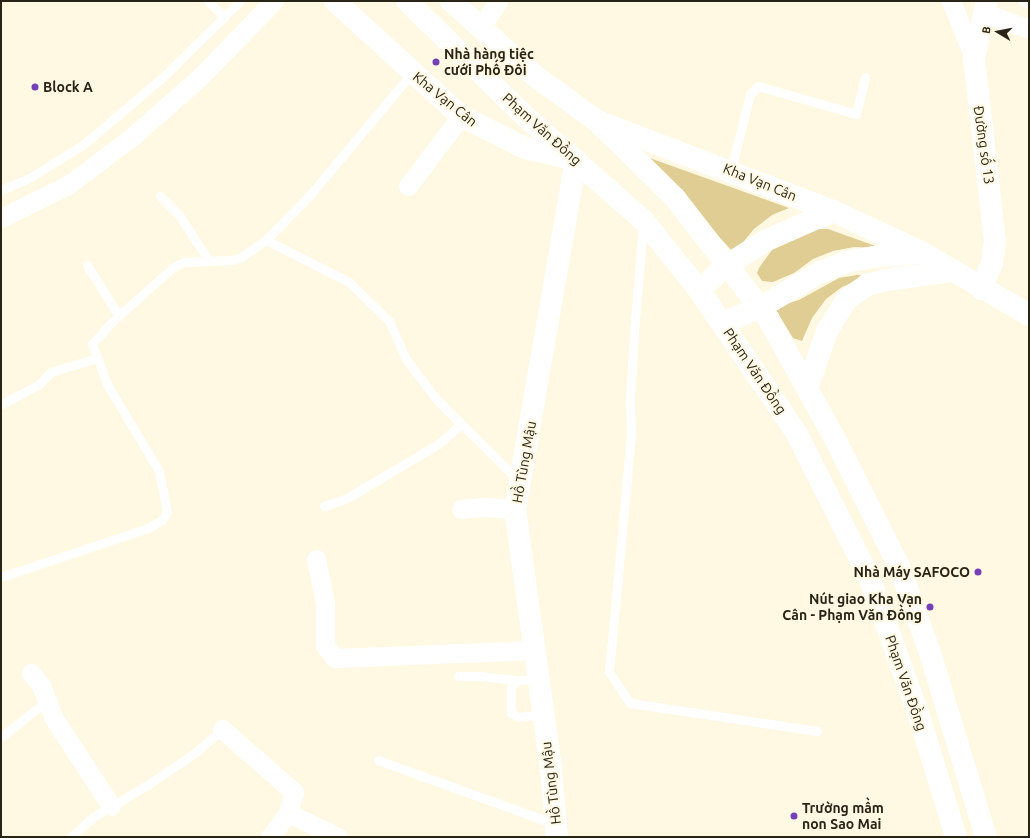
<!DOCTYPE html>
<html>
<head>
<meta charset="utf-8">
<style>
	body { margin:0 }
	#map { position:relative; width:1030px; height:838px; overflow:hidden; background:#fff8e3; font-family:Ubuntu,sans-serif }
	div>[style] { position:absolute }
	.green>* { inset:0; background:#dfcd93 }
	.lane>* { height:9px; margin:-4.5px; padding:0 4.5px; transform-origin:4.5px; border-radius:4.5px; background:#fff }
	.street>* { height:19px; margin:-9.5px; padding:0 9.5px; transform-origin:9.5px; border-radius:9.5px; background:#fff }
	.secondary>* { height:22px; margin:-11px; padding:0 11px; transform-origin:11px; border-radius:11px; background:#fff }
	.highway>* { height:22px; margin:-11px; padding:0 11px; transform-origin:11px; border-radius:11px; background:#fff }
	.dots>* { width:11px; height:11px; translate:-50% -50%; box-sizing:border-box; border:2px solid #fff8e3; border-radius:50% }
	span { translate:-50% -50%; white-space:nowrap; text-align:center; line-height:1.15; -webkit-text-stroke:4px #fff8e3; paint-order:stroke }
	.poi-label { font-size:14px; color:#282416; font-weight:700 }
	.left { translate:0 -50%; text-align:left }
	.right { translate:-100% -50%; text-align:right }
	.street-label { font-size:14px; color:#282416 }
	.frame { position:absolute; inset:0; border:2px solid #282416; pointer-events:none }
	.north { position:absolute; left:978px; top:12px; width:40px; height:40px; -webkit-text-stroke:3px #fff8e3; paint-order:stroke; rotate:280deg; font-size:11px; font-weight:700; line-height:16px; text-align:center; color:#282416 }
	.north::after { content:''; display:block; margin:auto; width:14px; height:18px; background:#282416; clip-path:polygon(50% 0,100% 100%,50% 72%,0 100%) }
</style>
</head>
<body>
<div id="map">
	<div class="green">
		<div style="clip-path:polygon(644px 156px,789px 208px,772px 215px,754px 229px,734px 253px)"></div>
		<div style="clip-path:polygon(808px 229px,828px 229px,881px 248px,854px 247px,833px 251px,813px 259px,794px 273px,773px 282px,762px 281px,757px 273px,759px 268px,772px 250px,787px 238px)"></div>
		<div style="clip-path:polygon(857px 275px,868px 276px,842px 287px,826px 299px,812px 318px,802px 341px,793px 338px,774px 307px,799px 300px,839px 278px)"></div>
	</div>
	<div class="lane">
		<div style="left:208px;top:1px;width:23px;rotate:45deg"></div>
		<div style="left:1022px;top:1px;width:7px;rotate:16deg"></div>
		<div style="left:731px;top:170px;width:78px;rotate:-76deg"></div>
		<div style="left:750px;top:94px;width:11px;rotate:-45deg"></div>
		<div style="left:758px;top:86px;width:102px;rotate:15.9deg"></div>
		<div style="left:856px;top:114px;width:38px;rotate:-76deg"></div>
		<div style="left:1px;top:190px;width:33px;rotate:-23deg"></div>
		<div style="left:31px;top:177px;width:62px;rotate:-31.9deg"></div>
		<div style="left:84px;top:144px;width:104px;rotate:-40.3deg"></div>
		<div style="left:163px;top:77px;width:108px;rotate:-44.6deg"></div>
		<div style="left:160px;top:196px;width:27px;rotate:45deg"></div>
		<div style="left:179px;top:215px;width:55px;rotate:56.9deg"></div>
		<div style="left:643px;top:225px;width:108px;rotate:94.8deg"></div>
		<div style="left:634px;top:333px;width:65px;rotate:93.5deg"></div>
		<div style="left:630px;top:398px;width:37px;rotate:88deg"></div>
		<div style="left:631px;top:435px;width:238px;rotate:95.3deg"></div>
		<div style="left:609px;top:672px;width:37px;rotate:56deg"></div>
		<div style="left:630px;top:703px;width:189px;rotate:8.5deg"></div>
		<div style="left:266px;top:240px;width:93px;rotate:26.8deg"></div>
		<div style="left:349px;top:282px;width:56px;rotate:44.3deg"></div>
		<div style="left:389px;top:321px;width:44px;rotate:65.8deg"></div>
		<div style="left:407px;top:361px;width:51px;rotate:52.2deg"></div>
		<div style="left:438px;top:401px;width:114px;rotate:44.6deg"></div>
		<div style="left:87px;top:265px;width:60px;rotate:57.9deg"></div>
		<div style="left:2px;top:404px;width:41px;rotate:-27.8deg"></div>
		<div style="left:38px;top:385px;width:18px;rotate:-45deg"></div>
		<div style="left:51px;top:372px;width:48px;rotate:-16.9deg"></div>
		<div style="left:324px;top:506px;width:24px;rotate:-19deg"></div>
		<div style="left:347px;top:498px;width:104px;rotate:-30.5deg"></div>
		<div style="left:437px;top:445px;width:32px;rotate:-41deg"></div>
		<div style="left:1px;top:577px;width:155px;rotate:-18.4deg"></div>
		<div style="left:148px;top:528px;width:16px;rotate:-30deg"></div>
		<div style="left:162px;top:520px;width:9px;rotate:-58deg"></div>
		<div style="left:167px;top:512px;width:42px;rotate:-101deg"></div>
		<div style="left:159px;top:471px;width:101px;rotate:-120.9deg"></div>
		<div style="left:107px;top:384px;width:43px;rotate:-110.6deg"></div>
		<div style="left:92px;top:344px;width:31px;rotate:-48deg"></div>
		<div style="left:113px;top:321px;width:79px;rotate:-41.9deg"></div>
		<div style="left:172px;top:268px;width:13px;rotate:-27deg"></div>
		<div style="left:184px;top:262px;width:48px;rotate:-2.4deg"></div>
		<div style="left:232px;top:260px;width:9px;rotate:-18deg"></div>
		<div style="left:241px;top:257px;width:30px;rotate:-34deg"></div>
		<div style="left:266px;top:240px;width:62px;rotate:-45.7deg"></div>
		<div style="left:309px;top:196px;width:160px;rotate:-50.1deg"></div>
		<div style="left:458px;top:676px;width:21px"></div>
		<div style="left:479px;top:676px;width:38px;rotate:6deg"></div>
		<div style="left:539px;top:680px;width:22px;rotate:180deg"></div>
		<div style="left:517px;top:680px;width:9px;rotate:131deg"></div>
		<div style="left:511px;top:687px;width:26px;rotate:90deg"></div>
		<div style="left:511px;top:713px;width:9px;rotate:27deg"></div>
		<div style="left:519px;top:717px;width:23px;rotate:-7deg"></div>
		<div style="left:1px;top:737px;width:58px;rotate:-38deg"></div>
		<div style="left:378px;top:760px;width:188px;rotate:19.9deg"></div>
		<div style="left:71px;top:837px;width:30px;rotate:-42deg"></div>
		<div style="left:93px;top:817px;width:65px;rotate:-30.5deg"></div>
		<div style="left:149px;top:784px;width:57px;rotate:-34.2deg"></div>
		<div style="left:196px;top:752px;width:35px;rotate:-41deg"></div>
	</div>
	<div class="street">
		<div style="left:951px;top:1px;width:61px;rotate:68deg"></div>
		<div style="left:984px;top:13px;width:48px;rotate:19.6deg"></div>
		<div style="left:481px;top:28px;width:32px;rotate:-58deg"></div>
		<div style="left:408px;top:186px;width:88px;rotate:-52.9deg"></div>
		<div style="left:1px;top:218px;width:75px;rotate:-26.2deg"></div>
		<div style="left:68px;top:185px;width:81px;rotate:-37deg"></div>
		<div style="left:133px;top:136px;width:88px;rotate:-41.3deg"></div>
		<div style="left:199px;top:78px;width:107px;rotate:-45.8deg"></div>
		<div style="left:461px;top:509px;width:25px;rotate:-5deg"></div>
		<div style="left:486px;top:507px;width:29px;rotate:4deg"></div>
		<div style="left:316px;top:559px;width:45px;rotate:78.4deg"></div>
		<div style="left:325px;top:603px;width:43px;rotate:90deg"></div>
		<div style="left:325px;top:646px;width:16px;rotate:50deg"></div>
		<div style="left:335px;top:658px;width:201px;rotate:-2.3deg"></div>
		<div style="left:31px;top:673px;width:16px;rotate:50deg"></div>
		<div style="left:41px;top:685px;width:34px;rotate:69deg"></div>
		<div style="left:53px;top:717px;width:106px;rotate:56.9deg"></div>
		<div style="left:222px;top:729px;width:96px;rotate:41.2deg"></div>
		<div style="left:294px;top:792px;width:22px;rotate:106deg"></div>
		<div style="left:288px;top:813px;width:30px;rotate:127deg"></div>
		<div style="left:288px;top:813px;width:55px;rotate:25.6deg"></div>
	</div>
	<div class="secondary">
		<div style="left:335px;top:1px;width:171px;rotate:42.4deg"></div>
		<div style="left:461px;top:116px;width:72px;rotate:26.6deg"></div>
		<div style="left:525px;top:148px;width:52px;rotate:13.2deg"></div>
		<div style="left:576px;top:160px;width:354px;rotate:99.9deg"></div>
		<div style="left:515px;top:509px;width:263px;rotate:82.1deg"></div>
		<div style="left:551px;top:770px;width:67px;rotate:84.9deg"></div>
		<div style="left:597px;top:121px;width:253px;rotate:20.9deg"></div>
		<div style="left:833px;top:211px;width:99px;rotate:25deg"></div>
		<div style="left:923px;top:253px;width:123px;rotate:30.3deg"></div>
		<div style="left:981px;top:289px;width:28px;rotate:-67deg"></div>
		<div style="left:992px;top:263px;width:21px;rotate:-82deg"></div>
		<div style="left:995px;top:242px;width:185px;rotate:-96.5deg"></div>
		<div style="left:974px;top:58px;width:58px;rotate:-77.2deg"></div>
		<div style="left:699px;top:290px;width:40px;rotate:-41deg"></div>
		<div style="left:729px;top:264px;width:43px;rotate:-32.6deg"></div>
		<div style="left:765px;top:241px;width:74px;rotate:-23.8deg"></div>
		<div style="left:722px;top:323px;width:42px;rotate:-22.3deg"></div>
		<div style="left:761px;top:307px;width:65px;rotate:-30.5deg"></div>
		<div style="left:817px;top:274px;width:30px;rotate:-23deg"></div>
		<div style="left:845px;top:262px;width:29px;rotate:-10deg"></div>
		<div style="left:874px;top:257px;width:48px;rotate:-4.8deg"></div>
		<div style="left:808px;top:386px;width:58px;rotate:-70.9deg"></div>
		<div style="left:827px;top:331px;width:38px;rotate:-58deg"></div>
		<div style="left:847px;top:299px;width:24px;rotate:-35deg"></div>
		<div style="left:867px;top:285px;width:20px;rotate:-15deg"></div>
		<div style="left:886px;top:280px;width:68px;rotate:-7.7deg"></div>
	</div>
	<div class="highway">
		<div style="left:407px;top:1px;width:166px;rotate:44.3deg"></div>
		<div style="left:526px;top:117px;width:157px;rotate:41.4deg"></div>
		<div style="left:644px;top:221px;width:88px;rotate:51.4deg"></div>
		<div style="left:699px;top:290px;width:172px;rotate:55.7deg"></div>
		<div style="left:796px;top:432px;width:162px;rotate:63.3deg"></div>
		<div style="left:869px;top:577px;width:151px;rotate:70.2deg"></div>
		<div style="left:920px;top:719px;width:123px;rotate:73deg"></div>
		<div style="left:451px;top:1px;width:113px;rotate:41.8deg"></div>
		<div style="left:535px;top:76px;width:77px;rotate:36deg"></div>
		<div style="left:597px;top:121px;width:110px;rotate:44.6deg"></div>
		<div style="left:675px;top:198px;width:152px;rotate:52.2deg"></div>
		<div style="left:768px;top:318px;width:136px;rotate:61deg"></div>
		<div style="left:834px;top:437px;width:144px;rotate:63.3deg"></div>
		<div style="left:899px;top:566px;width:92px;rotate:70.4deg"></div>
		<div style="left:930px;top:653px;width:192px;rotate:73.1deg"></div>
	</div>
	<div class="dots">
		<div style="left:436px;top:62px;background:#7440b7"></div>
		<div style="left:35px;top:87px;background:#7440b7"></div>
		<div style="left:978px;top:572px;background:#7440b7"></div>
		<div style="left:930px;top:607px;background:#7440b7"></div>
		<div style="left:794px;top:816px;background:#7440b7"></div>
	</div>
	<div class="poi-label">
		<span class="left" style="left:444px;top:62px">Nhà hàng tiệc<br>cưới Phố Đôi</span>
		<span class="left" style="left:43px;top:87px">Block A</span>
		<span class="right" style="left:970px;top:572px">Nhà Máy SAFOCO</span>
		<span class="right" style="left:922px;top:607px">Nút giao Kha Vạn<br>Cân - Phạm Văn Đồng</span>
		<span class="left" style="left:802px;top:816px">Trường mầm<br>non Sao Mai</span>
	</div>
	<div class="street-label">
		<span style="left:445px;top:99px;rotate:39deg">Kha Vạn Cân</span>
		<span style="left:542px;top:129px;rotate:42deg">Phạm Văn Đồng</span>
		<span style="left:984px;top:145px;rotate:82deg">Đường số 13</span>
		<span style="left:760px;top:182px;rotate:22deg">Kha Vạn Cân</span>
		<span style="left:755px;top:371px;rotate:56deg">Phạm Văn Đồng</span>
		<span style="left:524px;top:462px;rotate:-80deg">Hồ Tùng Mậu</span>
		<span style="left:906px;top:683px;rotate:71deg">Phạm Văn Đồng</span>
		<span style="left:551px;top:783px;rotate:-97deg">Hồ Tùng Mậu</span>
	</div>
	<div class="frame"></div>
	<div class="north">B</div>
</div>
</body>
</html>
